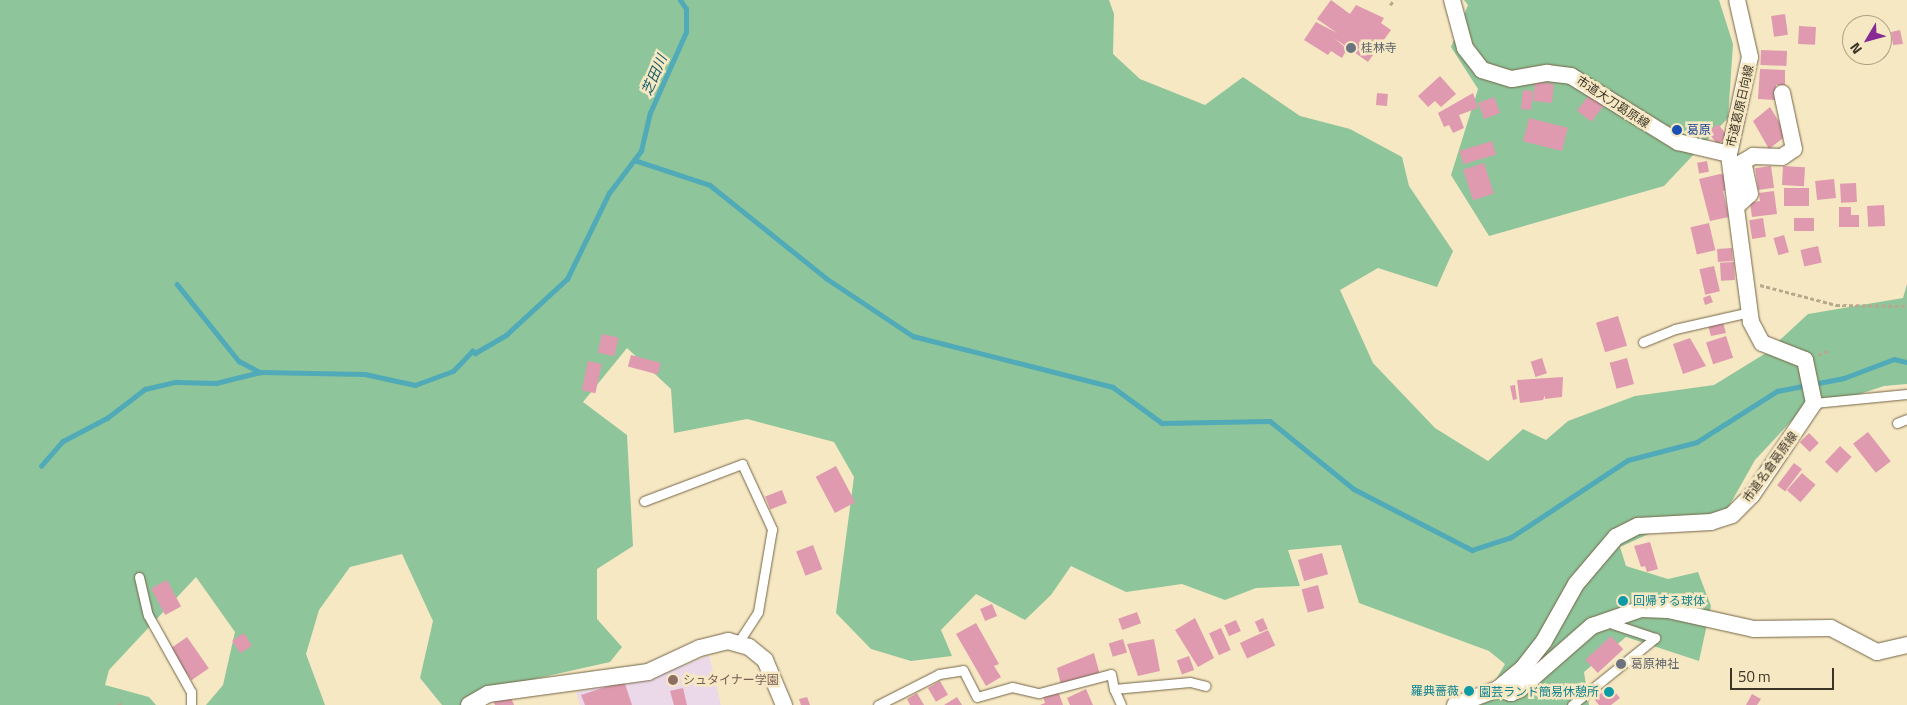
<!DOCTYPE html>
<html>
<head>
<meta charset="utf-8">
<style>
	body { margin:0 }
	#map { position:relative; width:1907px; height:705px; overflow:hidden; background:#f7e8c4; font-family:"Titillium Web","Noto Sans JP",sans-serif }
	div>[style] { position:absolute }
	.education>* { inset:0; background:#ebd8e9 }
	.green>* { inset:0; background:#8fc59b }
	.stream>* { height:4.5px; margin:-2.25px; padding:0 2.25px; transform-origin:2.25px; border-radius:2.25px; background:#50aab7 }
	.building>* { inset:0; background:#df9ab0; transform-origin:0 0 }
	.path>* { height:2.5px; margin-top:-1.25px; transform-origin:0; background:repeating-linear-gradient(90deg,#b6aa8d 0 4px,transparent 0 6.5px) }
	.roads { filter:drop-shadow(0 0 1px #736545) drop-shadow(0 0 1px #736545) }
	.lane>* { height:9px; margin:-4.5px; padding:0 4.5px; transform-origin:4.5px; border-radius:4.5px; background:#fff }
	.street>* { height:16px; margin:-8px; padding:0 8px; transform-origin:8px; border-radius:8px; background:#fff }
	.dots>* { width:14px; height:14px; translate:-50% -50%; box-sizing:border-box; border:2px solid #f7e8c4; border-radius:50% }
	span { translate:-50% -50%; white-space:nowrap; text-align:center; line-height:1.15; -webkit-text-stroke:5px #f7e8c4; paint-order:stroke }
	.worship-label { font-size:12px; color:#5b616d }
	.left { translate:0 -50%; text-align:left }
	.street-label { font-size:12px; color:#3b3527 }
	.transit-label { font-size:12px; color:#164399 }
	.culture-label { font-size:12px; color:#0d838f }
	.right { translate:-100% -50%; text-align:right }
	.education-label { font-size:12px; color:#785e54 }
	.water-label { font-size:14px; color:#125d68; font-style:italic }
	.north { position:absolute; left:1842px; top:15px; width:50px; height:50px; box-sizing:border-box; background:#f7e8c4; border:1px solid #aca085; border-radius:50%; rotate:233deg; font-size:14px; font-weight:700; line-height:20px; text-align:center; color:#3b3527 }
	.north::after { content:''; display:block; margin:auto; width:18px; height:22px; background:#872a95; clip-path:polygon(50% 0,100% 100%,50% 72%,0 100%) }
	.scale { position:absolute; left:1730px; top:668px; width:104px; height:22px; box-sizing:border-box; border:2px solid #3b3527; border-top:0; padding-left:6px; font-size:15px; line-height:18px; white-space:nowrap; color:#3b3527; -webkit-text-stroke:4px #f7e8c4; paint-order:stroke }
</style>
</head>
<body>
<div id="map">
	<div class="education">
		<div style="clip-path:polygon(709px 655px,721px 705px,580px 705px,576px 692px,657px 676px)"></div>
	</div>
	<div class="green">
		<div style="clip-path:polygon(0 0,1109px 0,1114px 14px,1113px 54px,1140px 79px,1205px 105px,1243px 77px,1300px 116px,1350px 129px,1402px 157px,1409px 186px,1453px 251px,1437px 287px,1378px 268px,1340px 290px,1373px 363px,1435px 428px,1488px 461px,1523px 429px,1546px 440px,1568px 421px,1635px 396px,1714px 385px,1766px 353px,1808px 314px,1903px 298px,1907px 284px,1907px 384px,1884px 386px,1797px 415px,1755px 460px,1724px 515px,1653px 532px,1620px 547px,1626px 566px,1668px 579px,1698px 572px,1711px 606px,1699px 661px,1626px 637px,1584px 672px,1589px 705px,1481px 705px,1505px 664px,1489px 651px,1359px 603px,1341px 545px,1288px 550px,1300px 586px,1256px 588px,1225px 600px,1182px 584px,1126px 592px,1071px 566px,1051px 595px,1025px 620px,976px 594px,941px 630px,952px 656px,911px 661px,871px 649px,836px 613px,854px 477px,834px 442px,747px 419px,674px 433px,671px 389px,627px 348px,583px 402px,627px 435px,633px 546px,597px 569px,597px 619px,622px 647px,610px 662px,525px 681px,460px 705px,442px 705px,420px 678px,433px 621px,402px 554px,350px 567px,319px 610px,306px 654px,325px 705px,206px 705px,223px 685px,235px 632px,196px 577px,109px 670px,105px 685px,149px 697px,156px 705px,0 705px)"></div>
		<div style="clip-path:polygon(1464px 0,1719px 0,1733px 44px,1728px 118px,1664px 186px,1489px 236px,1451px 175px,1478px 89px,1451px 47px,1468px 5px)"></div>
	</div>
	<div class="stream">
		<div style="left:634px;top:160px;width:80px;rotate:18.2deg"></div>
		<div style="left:710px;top:185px;width:149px;rotate:38.7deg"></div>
		<div style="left:826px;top:278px;width:105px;rotate:33.7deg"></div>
		<div style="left:913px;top:336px;width:206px;rotate:14.3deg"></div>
		<div style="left:1113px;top:387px;width:61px;rotate:36.3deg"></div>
		<div style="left:1162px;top:423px;width:108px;rotate:-1.1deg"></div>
		<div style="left:1270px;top:421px;width:108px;rotate:39deg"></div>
		<div style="left:1354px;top:489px;width:133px;rotate:27.3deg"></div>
		<div style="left:1472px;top:550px;width:40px;rotate:-18deg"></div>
		<div style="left:1510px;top:538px;width:141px;rotate:-33.5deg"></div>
		<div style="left:1628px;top:460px;width:71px;rotate:-14.6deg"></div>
		<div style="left:1697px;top:442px;width:95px;rotate:-32.5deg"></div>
		<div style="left:1777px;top:391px;width:68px;rotate:-11deg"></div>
		<div style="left:1844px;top:378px;width:53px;rotate:-20.8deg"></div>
		<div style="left:1894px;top:359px;width:13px;rotate:13deg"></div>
		<div style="left:177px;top:284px;width:99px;rotate:51.2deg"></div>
		<div style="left:239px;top:361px;width:24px;rotate:28deg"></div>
		<div style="left:41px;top:466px;width:33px;rotate:-49deg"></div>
		<div style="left:63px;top:441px;width:50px;rotate:-27.6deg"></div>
		<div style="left:107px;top:418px;width:48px;rotate:-37.3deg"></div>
		<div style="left:145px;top:389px;width:32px;rotate:-13deg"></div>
		<div style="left:176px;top:382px;width:40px;rotate:1.4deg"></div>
		<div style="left:216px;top:383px;width:45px;rotate:-14deg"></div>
		<div style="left:260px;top:372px;width:105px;rotate:1.1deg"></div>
		<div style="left:365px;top:374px;width:51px;rotate:12.4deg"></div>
		<div style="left:415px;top:385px;width:40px;rotate:-20.2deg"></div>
		<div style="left:453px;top:371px;width:28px;rotate:-46deg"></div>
		<div style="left:472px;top:351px;width:4px;rotate:34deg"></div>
		<div style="left:475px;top:353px;width:36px;rotate:-30deg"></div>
		<div style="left:506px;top:335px;width:83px;rotate:-42.6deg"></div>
		<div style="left:567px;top:279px;width:96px;rotate:-64deg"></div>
		<div style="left:609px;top:193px;width:53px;rotate:-52.7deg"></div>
		<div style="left:641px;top:151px;width:39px;rotate:-77deg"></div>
		<div style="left:650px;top:113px;width:89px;rotate:-66deg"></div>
		<div style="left:686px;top:32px;width:23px;rotate:-90deg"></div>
		<div style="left:686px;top:9px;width:11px;rotate:-124deg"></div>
	</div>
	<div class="building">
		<div style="clip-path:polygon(1331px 0,1350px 14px,1356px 5px,1384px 18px,1381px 23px,1391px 30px,1368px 62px,1334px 38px,1347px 49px,1342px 58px,1331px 51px,1328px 55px,1304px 40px,1316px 22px,1337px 33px,1317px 19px)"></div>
		<div style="left:1785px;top:14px;width:21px;height:14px;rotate:82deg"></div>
		<div style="left:1799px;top:26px;width:17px;height:18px;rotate:3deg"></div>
		<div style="clip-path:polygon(1900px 30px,1903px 44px,1893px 45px,1891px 32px)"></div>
		<div style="left:1761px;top:50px;width:26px;height:15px;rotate:2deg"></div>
		<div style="clip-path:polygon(1760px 69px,1785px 70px,1785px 85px,1776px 85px,1775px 100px,1758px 99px)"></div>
		<div style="clip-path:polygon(1440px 76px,1456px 94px,1441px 107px,1435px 101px,1428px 107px,1418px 96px)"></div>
		<div style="left:1535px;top:82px;width:19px;height:19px;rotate:6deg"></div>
		<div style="left:1523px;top:90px;width:10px;height:19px;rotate:6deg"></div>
		<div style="left:1377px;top:93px;width:11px;height:12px;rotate:5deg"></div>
		<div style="clip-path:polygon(1473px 93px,1478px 108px,1459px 115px,1464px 128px,1453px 133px,1449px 125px,1444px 127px,1438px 113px)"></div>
		<div style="left:1590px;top:94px;width:18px;height:21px;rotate:38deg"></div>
		<div style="left:1494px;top:97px;width:17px;height:17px;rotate:69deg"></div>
		<div style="clip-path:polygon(1770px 107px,1787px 135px,1769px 149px,1753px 121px)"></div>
		<div style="left:1529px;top:118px;width:40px;height:24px;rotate:14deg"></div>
		<div style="left:1718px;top:124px;width:16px;height:13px;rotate:52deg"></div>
		<div style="left:1492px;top:141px;width:14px;height:34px;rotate:73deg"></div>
		<div style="left:1707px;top:161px;width:11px;height:10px;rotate:80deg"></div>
		<div style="left:1484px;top:163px;width:32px;height:22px;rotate:72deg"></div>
		<div style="left:1771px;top:166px;width:22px;height:16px;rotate:82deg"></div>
		<div style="left:1783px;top:166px;width:22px;height:19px;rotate:3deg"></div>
		<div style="clip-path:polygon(1720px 174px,1728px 175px,1731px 189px,1723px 191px,1729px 217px,1710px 221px,1699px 179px)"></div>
		<div style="left:1834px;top:179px;width:19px;height:19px;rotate:84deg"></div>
		<div style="left:1856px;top:183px;width:19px;height:16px;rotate:87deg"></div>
		<div style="left:1784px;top:188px;width:25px;height:18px"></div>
		<div style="clip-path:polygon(1774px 191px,1777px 214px,1752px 217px,1750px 203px,1760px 201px,1759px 193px)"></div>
		<div style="left:1884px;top:205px;width:21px;height:17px;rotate:87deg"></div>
		<div style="clip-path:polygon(1839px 207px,1851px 207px,1851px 215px,1859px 215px,1859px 227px,1839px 227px)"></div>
		<div style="left:1763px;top:218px;width:19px;height:14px;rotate:81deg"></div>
		<div style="left:1794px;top:218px;width:20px;height:13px"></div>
		<div style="left:1709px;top:223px;width:28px;height:19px;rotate:77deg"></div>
		<div style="left:1784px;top:235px;width:18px;height:11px;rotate:74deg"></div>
		<div style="left:1818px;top:246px;width:17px;height:18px;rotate:77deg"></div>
		<div style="left:1732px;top:248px;width:13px;height:15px;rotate:86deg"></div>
		<div style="left:1734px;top:262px;width:18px;height:14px;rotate:87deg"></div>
		<div style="left:1714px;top:266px;width:26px;height:15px;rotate:77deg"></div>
		<div style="clip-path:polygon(1710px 295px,1713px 302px,1705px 305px,1703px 298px)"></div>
		<div style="left:1618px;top:316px;width:31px;height:23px;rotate:73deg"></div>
		<div style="clip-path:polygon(1722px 319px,1726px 333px,1711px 336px,1707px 322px)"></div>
		<div style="left:602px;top:334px;width:17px;height:19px;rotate:13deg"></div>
		<div style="left:1726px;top:336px;width:23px;height:21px;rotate:72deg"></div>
		<div style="clip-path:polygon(1690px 338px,1706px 366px,1683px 374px,1673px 344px)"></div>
		<div style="left:631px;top:355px;width:31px;height:12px;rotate:15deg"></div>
		<div style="left:1542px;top:358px;width:16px;height:12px;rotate:72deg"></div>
		<div style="left:1627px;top:358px;width:27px;height:18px;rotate:75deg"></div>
		<div style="left:588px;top:361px;width:14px;height:30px;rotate:12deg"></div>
		<div style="clip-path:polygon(1563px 377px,1562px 397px,1545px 399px,1545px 395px,1543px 400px,1520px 403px,1517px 380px)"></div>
		<div style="clip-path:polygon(1515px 385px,1517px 399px,1513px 400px,1510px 386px)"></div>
		<div style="left:1868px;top:432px;width:37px;height:19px;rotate:52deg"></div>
		<div style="left:1809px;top:433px;width:14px;height:13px;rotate:45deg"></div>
		<div style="left:1840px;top:446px;width:16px;height:22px;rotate:43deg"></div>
		<div style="left:1794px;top:463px;width:10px;height:28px;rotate:37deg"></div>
		<div style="left:836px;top:466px;width:41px;height:23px;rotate:62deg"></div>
		<div style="left:1802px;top:473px;width:18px;height:23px;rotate:41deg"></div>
		<div style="left:782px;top:490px;width:14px;height:18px;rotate:69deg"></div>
		<div style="clip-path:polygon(1650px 542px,1658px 569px,1647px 572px,1645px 566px,1641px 567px,1634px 546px)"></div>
		<div style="left:813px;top:545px;width:26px;height:18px;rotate:69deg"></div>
		<div style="left:1322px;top:553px;width:22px;height:25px;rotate:74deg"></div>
		<div style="left:167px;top:580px;width:30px;height:18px;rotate:62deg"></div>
		<div style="left:1318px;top:585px;width:24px;height:17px;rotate:75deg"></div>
		<div style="left:992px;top:604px;width:13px;height:13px;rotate:67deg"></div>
		<div style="left:1137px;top:612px;width:12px;height:20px;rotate:70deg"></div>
		<div style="clip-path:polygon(1195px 618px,1214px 658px,1198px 667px,1175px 630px)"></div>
		<div style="left:1263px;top:618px;width:12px;height:9px;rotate:66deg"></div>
		<div style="left:1236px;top:620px;width:12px;height:13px;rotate:66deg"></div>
		<div style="clip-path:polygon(976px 623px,999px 664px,994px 666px,1001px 677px,986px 686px,956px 634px)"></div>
		<div style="left:1221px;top:628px;width:24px;height:13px;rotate:66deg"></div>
		<div style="left:1268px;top:630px;width:17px;height:31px;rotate:65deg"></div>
		<div style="left:244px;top:633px;width:15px;height:14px;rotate:58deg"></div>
		<div style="left:1611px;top:636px;width:18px;height:35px;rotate:47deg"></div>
		<div style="left:187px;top:637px;width:38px;height:21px;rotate:55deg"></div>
		<div style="left:1123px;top:639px;width:14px;height:15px;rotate:73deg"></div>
		<div style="clip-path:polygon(1154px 639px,1160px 671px,1138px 676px,1127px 644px)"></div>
		<div style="clip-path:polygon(1094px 653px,1100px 675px,1061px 685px,1057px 668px)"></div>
		<div style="left:1189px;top:656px;width:15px;height:13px;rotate:70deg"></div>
		<div style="clip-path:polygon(624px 681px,632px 705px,585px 705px,581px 695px)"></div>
		<div style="left:940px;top:681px;width:16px;height:14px;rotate:60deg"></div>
		<div style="clip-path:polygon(1610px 686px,1620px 698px,1611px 705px,1599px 705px,1594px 699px)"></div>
		<div style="clip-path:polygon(683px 688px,687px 705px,674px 705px,670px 691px)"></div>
		<div style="clip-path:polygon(1086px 689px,1093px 705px,1070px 705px,1067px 698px)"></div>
		<div style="clip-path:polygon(508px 690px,514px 705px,495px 705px,491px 697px)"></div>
		<div style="clip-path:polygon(1058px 691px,1063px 705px,1040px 705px,1045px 703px,1043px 696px)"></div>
		<div style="clip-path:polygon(917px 693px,924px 705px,910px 705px,907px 699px)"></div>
		<div style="clip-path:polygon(1752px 694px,1761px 699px,1757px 705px,1746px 705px)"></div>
		<div style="clip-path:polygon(807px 697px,810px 705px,801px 705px,799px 699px)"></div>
		<div style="clip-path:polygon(957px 697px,962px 705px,944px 705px)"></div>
	</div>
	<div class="path">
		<div style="left:1390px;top:5px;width:6px;rotate:-51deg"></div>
		<div style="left:1760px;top:285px;width:79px;rotate:14.7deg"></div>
		<div style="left:1836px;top:305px;width:71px;rotate:0.8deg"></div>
		<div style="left:1818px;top:355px;width:11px;rotate:-22deg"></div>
		<div style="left:118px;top:705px;width:4px;rotate:-34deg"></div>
	</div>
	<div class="roads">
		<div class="lane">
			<div style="left:1643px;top:342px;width:35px;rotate:-22deg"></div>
			<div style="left:1675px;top:329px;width:76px;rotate:-12.9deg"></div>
			<div style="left:1814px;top:403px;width:93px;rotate:-5.5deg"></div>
			<div style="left:1897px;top:423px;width:11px;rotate:-22deg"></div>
			<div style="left:644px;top:501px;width:105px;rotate:-20.7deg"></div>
			<div style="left:742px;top:464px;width:72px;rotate:65.2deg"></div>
			<div style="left:772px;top:529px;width:84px;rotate:99.6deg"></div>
			<div style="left:758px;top:612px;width:37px;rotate:123deg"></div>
			<div style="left:139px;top:577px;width:39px;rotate:77deg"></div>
			<div style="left:148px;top:615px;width:88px;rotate:60.8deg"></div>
			<div style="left:191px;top:692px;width:13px;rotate:90deg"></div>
			<div style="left:1114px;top:689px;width:17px;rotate:66deg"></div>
			<div style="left:878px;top:705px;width:68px;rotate:-26.9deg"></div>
			<div style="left:939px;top:674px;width:24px;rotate:-9deg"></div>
			<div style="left:963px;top:670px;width:30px;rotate:63deg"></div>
			<div style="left:977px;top:697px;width:36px;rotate:-16deg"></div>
			<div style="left:1012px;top:687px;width:28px;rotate:13deg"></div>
			<div style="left:1039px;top:693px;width:74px;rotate:-14.8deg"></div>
			<div style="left:1111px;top:674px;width:15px;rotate:79deg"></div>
			<div style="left:1114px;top:689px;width:76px;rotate:-5.3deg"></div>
			<div style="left:1190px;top:682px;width:16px;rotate:14deg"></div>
			<div style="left:1572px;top:705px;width:107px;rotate:-38.9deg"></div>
			<div style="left:1655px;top:638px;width:44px;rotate:-161.6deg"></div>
		</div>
		<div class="street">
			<div style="left:1452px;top:0;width:50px;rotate:74.8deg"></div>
			<div style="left:1465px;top:48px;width:28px;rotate:52deg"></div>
			<div style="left:1482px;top:70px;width:31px;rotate:17deg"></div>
			<div style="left:1512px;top:79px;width:36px;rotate:-10deg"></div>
			<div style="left:1547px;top:73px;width:24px;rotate:7deg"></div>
			<div style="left:1571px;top:76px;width:126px;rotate:31.7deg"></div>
			<div style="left:1678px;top:142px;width:52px;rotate:13.2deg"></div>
			<div style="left:1738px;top:205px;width:16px;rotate:-43deg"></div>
			<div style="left:1750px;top:194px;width:33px;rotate:-102deg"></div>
			<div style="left:1743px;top:162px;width:12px;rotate:-31deg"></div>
			<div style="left:1753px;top:156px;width:29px;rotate:2deg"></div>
			<div style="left:1782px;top:157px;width:14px;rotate:-34deg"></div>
			<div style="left:1794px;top:149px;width:57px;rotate:-102.1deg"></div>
			<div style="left:1498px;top:689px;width:14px;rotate:17deg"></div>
			<div style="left:1511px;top:693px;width:10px;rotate:-24deg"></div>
			<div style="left:1520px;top:689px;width:96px;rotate:-41.2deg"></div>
			<div style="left:1592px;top:626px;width:52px;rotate:-19.1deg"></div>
			<div style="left:1641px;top:609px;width:27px;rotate:2deg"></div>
			<div style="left:1668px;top:610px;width:88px;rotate:12.5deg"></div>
			<div style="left:1754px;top:629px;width:77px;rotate:-0.7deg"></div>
			<div style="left:1831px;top:628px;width:52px;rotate:27.6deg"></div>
			<div style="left:1877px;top:652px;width:31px;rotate:-13deg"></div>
			<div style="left:469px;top:705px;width:22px;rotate:-30deg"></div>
			<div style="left:488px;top:694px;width:162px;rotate:-7.8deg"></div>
			<div style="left:648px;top:672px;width:57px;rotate:-24.8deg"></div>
			<div style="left:700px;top:648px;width:29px;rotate:-14deg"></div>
			<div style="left:728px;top:641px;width:22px;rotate:16deg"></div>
			<div style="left:749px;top:647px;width:21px;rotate:39deg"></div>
			<div style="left:765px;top:660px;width:49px;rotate:67.1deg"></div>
			<div style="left:1455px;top:705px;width:46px;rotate:-20.4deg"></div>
			<div style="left:1498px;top:689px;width:33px;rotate:-40deg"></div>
			<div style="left:1523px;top:668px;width:34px;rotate:-52deg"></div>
			<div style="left:1544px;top:641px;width:65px;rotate:-60.7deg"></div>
			<div style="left:1576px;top:584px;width:62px;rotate:-49.6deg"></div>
			<div style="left:1616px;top:537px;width:25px;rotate:-27deg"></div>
			<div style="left:1638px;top:526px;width:73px;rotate:-3.1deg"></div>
			<div style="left:1711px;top:522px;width:22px;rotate:-18deg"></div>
			<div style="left:1732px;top:515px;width:28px;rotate:-45deg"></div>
			<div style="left:1752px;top:495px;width:111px;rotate:-56deg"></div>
			<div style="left:1814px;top:403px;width:44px;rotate:-101.8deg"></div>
			<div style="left:1805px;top:360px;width:46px;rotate:-158.4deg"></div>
			<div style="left:1762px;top:343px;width:24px;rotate:-118deg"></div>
			<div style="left:1751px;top:322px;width:169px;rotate:-97.5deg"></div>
			<div style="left:1729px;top:154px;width:99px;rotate:-77.8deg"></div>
			<div style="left:1750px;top:57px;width:58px;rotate:-102.8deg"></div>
		</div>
	</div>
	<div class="dots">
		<div style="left:1351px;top:48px;background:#6b7280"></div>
		<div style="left:1677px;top:130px;background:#1a4fb4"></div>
		<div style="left:1623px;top:601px;background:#0f9aa8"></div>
		<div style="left:1621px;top:664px;background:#6b7280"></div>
		<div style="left:673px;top:680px;background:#8d6e63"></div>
		<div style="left:1469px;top:691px;background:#0f9aa8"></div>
		<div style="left:1609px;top:692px;background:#0f9aa8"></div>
	</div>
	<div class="worship-label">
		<span class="left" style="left:1361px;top:48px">桂林寺</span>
		<span class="left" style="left:1631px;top:664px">葛原神社</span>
	</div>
	<div class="street-label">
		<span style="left:1613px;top:102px;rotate:33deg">市道大刀葛原線</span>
		<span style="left:1740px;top:106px;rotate:-77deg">市道葛原日向線</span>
		<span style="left:1770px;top:467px;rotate:-54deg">市道名倉葛原線</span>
	</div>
	<div class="transit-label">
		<span class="left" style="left:1687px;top:130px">葛原</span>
	</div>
	<div class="culture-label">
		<span class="left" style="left:1633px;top:601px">回帰する球体</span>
		<span class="right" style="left:1459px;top:691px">羅典薔薇</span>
		<span class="right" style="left:1599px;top:692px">園芸ランド簡易休憩所</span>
	</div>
	<div class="education-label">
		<span class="left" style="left:683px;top:680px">シュタイナー学園</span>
	</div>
	<div class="water-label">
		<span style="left:654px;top:75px;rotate:-66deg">芝田川</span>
	</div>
	<div class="north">N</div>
	<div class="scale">50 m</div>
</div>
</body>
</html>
